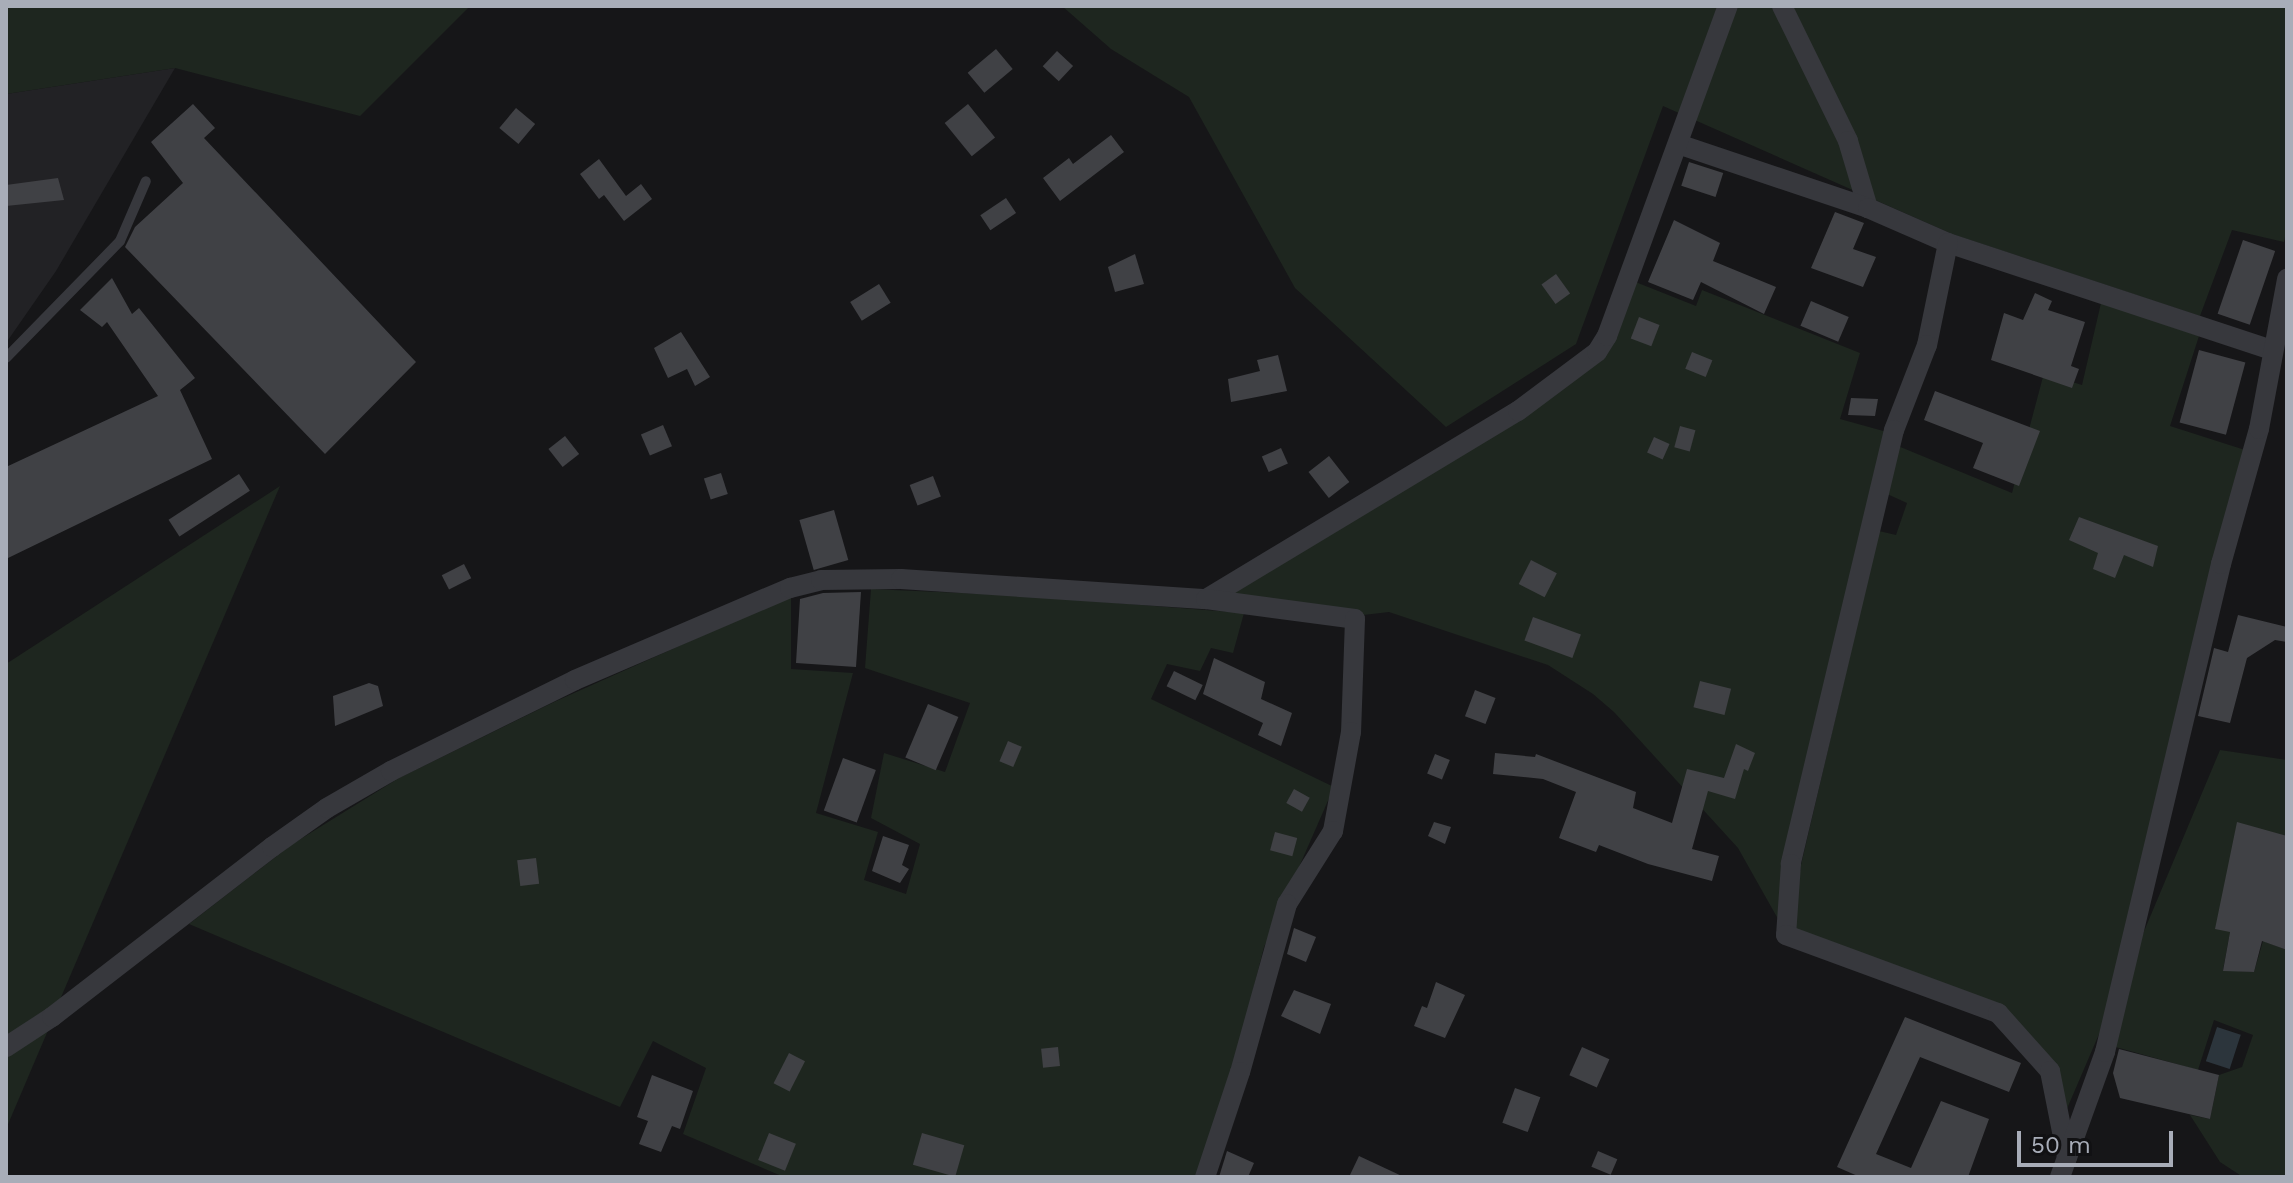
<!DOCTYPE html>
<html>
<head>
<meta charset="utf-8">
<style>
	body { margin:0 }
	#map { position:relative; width:2293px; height:1183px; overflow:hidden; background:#161618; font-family:"Work Sans",sans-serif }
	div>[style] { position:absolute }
	.built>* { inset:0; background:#222225 }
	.green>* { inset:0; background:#1e261f }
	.water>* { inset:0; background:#2c353c; transform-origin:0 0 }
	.building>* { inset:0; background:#404145; transform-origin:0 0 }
	.lane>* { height:10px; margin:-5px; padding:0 5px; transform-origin:5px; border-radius:5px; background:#37383d }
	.street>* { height:20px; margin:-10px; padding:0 10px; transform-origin:10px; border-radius:10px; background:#37383d }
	span { translate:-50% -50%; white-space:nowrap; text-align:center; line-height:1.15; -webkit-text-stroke:7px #111113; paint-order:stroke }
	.frame { position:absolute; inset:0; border:8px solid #a8adb8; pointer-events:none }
	.scale { position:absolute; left:2017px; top:1131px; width:156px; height:36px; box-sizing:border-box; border:4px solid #a8adb8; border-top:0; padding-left:10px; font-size:24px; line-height:28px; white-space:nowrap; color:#a8adb8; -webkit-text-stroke:6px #111113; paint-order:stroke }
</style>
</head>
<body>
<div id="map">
	<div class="built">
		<div style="clip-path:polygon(175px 68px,56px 271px,6px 343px,6px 94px)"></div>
	</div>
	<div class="green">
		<div style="clip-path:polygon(6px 6px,470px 6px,360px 116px,175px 68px,6px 94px)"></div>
		<div style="clip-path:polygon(1062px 6px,2287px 6px,2287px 228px,2284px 242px,2232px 230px,2200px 316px,1952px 234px,1663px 106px,1576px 344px,1446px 427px,1295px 288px,1189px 97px,1111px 49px)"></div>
		<div style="clip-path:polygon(1633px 281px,1696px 306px,1702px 290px,1860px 353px,1840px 419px,1887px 432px,1786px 933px,1738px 848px,1614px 712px,1593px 694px,1548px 665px,1389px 612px,1355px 616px,1209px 599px,1602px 356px)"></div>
		<div style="clip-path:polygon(2101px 303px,2199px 336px,2170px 426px,2245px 450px,2102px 1027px,2066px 1111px,2006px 1010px,1791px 931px,1801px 865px,1879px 531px,1896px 535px,1907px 503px,1885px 493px,1898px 446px,2012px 493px,2044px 373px,2082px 385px)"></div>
		<div style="clip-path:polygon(280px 486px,59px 1002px,6px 1044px,6px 664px)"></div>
		<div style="clip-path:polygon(871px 589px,1027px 596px,1244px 613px,1233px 653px,1211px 648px,1200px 671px,1167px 664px,1151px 699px,1334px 787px,1264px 947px,1253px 990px,1255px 1017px,1198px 1177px,784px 1177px,683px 1134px,706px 1068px,653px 1041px,620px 1107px,189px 924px,291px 845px,399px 778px,554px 702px,791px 596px,791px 669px,853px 673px,816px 813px,878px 832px,864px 880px,906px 894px,920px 844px,871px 818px,884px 753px,945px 772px,970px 703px,865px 668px)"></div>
		<div style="clip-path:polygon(2220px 750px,2287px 760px,2287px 843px,2230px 932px,2223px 970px,2254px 972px,2263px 941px,2287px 950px,2287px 1177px,2243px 1177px,2220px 1162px,2190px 1115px,2210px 1119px,2219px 1075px,2242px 1067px,2253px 1035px,2214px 1020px,2198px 1070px,2112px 1046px,2132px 960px)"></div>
		<div style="clip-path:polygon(49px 1028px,6px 1129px,6px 1058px)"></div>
	</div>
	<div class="water">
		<div style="left:2217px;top:1027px;width:25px;height:36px;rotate:18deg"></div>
	</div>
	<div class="building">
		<div style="left:996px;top:49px;width:26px;height:37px;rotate:50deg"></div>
		<div style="left:1057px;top:51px;width:22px;height:21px;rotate:43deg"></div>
		<div style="clip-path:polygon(193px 104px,215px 128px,204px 138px,416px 362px,325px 454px,125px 247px,135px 227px,183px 183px,151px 142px)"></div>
		<div style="left:968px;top:104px;width:43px;height:30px;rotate:51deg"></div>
		<div style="left:516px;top:108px;width:25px;height:26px;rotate:40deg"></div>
		<div style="clip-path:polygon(1111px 135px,1124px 152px,1060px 201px,1043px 178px,1069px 158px,1073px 164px)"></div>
		<div style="clip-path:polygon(599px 159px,626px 196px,641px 184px,652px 199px,624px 221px,604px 195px,599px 199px,580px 174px)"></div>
		<div style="left:1689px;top:162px;width:36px;height:25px;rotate:18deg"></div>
		<div style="clip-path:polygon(58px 178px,64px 200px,6px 206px,6px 185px)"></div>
		<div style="left:1006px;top:198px;width:18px;height:31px;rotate:56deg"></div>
		<div style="clip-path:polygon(1835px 212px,1864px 223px,1853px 249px,1876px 257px,1863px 287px,1811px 268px)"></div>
		<div style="clip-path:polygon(1674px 220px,1720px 243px,1713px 261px,1776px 287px,1764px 314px,1701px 282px,1693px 300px,1648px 282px)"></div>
		<div style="left:2243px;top:240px;width:34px;height:78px;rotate:19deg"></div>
		<div style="clip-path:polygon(1135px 254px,1144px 284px,1115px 292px,1108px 267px)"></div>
		<div style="left:1556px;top:274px;width:24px;height:18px;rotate:54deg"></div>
		<div style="clip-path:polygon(112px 278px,132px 314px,139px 308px,195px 378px,180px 390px,212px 459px,6px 559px,6px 467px,158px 396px,107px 322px,102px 327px,80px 310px)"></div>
		<div style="left:879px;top:284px;width:22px;height:34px;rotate:58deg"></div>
		<div style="clip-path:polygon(2035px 293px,2052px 301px,2048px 310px,2085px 322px,2071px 366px,2079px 369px,2072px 388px,1991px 360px,2004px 313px,2023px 320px)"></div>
		<div style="left:1811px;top:301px;width:41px;height:27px;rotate:23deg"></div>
		<div style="left:1639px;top:317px;width:22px;height:23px;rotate:21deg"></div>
		<div style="clip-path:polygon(681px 332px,710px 377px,695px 386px,687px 369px,668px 378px,654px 348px)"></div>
		<div style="left:2199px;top:350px;width:48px;height:75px;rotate:15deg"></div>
		<div style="left:1692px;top:352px;width:22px;height:18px;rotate:22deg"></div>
		<div style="clip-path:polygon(1278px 355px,1287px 391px,1231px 402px,1228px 379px,1260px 371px,1257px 360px)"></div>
		<div style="clip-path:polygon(1935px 391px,2040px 431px,2019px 486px,1973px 468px,1983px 443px,1924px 420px)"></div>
		<div style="clip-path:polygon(1851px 398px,1878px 399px,1875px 416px,1848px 415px)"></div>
		<div style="left:663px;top:425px;width:23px;height:24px;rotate:67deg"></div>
		<div style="left:1680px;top:426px;width:16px;height:22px;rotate:15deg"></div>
		<div style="left:565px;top:436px;width:23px;height:21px;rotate:52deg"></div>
		<div style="left:1654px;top:437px;width:17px;height:17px;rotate:24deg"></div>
		<div style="left:1281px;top:448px;width:17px;height:21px;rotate:66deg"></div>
		<div style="left:1329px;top:456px;width:33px;height:26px;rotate:52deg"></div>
		<div style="left:721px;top:473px;width:22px;height:18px;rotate:72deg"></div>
		<div style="left:239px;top:474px;width:20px;height:84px;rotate:57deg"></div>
		<div style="left:933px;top:476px;width:22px;height:25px;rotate:69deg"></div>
		<div style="left:834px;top:510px;width:52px;height:36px;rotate:74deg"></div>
		<div style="clip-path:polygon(2079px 517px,2158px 546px,2153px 567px,2124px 555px,2115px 578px,2093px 569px,2098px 553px,2069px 540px)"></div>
		<div style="left:1531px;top:560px;width:29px;height:27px;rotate:27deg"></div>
		<div style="left:464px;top:564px;width:16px;height:25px;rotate:63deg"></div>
		<div style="clip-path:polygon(861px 592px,856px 667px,796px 663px,800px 599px,823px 593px)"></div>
		<div style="clip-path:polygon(2238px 615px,2287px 627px,2287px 642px,2275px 640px,2247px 658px,2230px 723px,2198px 716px,2214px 648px,2228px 652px)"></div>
		<div style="left:1533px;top:617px;width:51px;height:25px;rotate:20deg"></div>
		<div style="clip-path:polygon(1214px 658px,1265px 682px,1261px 699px,1292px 713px,1281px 746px,1258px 735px,1263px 723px,1203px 694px)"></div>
		<div style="left:1174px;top:671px;width:32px;height:17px;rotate:26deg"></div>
		<div style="left:1700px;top:681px;width:32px;height:27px;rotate:14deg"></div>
		<div style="clip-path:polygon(369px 683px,378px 686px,383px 706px,335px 726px,333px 696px)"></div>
		<div style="left:1475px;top:690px;width:22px;height:28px;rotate:21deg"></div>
		<div style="left:928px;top:704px;width:33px;height:58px;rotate:23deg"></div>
		<div style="left:1008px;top:741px;width:15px;height:22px;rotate:23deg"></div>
		<div style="clip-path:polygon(1736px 744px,1755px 753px,1748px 771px,1744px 769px,1735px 799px,1708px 791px,1692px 849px,1719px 856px,1712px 881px,1648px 864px,1599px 845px,1596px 852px,1559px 838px,1576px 792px,1543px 779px,1493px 774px,1495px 753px,1535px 757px,1536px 754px,1636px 792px,1633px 808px,1672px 823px,1687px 769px,1724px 778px)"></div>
		<div style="left:1435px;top:754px;width:16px;height:21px;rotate:22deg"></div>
		<div style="left:843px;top:758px;width:35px;height:56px;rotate:20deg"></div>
		<div style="left:1294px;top:789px;width:18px;height:16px;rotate:29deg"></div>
		<div style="clip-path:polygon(1434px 822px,1451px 827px,1445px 844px,1428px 836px)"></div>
		<div style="clip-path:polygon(2237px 822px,2287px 836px,2287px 950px,2262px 941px,2254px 972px,2223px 971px,2230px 932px,2215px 929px)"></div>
		<div style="left:1275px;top:832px;width:23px;height:19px;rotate:15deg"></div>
		<div style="clip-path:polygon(883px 836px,909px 845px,902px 865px,909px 869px,900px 883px,872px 871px)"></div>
		<div style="left:536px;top:858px;width:26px;height:19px;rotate:83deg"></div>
		<div style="clip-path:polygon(1294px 928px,1316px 937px,1306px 962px,1287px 954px)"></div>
		<div style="clip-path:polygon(1436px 982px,1465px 995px,1445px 1038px,1414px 1026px,1422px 1006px,1427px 1008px)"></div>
		<div style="clip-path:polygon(1294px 990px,1331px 1004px,1320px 1034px,1281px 1016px)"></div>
		<div style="clip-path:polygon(1905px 1017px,2021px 1063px,2009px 1092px,1920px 1057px,1876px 1154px,1911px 1168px,1941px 1101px,1989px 1119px,1968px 1177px,1860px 1177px,1837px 1167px)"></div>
		<div style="left:1058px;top:1047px;width:19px;height:17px;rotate:84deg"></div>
		<div style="left:1582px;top:1047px;width:30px;height:31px;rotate:24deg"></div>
		<div style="clip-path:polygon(2119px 1049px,2219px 1075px,2210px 1119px,2120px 1098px,2113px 1073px)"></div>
		<div style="left:789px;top:1053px;width:18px;height:34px;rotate:27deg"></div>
		<div style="clip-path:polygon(652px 1075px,693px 1091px,680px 1129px,672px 1126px,661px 1152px,639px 1144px,648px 1121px,637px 1117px)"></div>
		<div style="left:1515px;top:1088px;width:27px;height:37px;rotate:20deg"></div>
		<div style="left:769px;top:1133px;width:29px;height:29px;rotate:22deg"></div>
		<div style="left:922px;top:1133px;width:44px;height:33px;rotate:16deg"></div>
		<div style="clip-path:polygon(1227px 1151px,1254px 1163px,1248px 1177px,1219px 1177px)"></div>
		<div style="left:1598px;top:1151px;width:21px;height:17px;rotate:23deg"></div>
		<div style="clip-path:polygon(1359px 1156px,1404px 1177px,1349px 1177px)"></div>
	</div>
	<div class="lane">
		<div style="left:6px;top:358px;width:163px;rotate:-45.7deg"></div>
		<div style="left:120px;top:241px;width:65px;rotate:-66.6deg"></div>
	</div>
	<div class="street">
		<div style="left:1782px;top:6px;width:150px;rotate:63.9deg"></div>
		<div style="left:1848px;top:141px;width:70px;rotate:73.4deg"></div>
		<div style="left:1678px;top:144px;width:200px;rotate:18.6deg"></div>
		<div style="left:1868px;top:208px;width:87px;rotate:23.6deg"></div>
		<div style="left:1948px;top:243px;width:341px;rotate:18.3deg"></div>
		<div style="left:1948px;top:243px;width:104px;rotate:101.6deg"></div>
		<div style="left:1927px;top:345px;width:91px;rotate:111.2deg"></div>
		<div style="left:1894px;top:430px;width:446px;rotate:103.4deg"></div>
		<div style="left:1791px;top:864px;width:71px;rotate:94deg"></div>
		<div style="left:1786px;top:935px;width:226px;rotate:20.2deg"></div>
		<div style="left:1998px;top:1013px;width:78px;rotate:48.1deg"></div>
		<div style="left:2050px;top:1071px;width:88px;rotate:78.8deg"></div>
		<div style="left:1206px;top:599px;width:364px;rotate:-31.1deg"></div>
		<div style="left:1518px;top:411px;width:99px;rotate:-36.8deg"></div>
		<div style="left:1597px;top:352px;width:19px;rotate:-58deg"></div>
		<div style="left:1607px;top:336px;width:351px;rotate:-69.9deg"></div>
		<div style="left:6px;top:1047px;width:55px;rotate:-33.1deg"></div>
		<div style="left:52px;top:1017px;width:278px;rotate:-37.7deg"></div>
		<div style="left:272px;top:847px;width:67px;rotate:-35.3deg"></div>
		<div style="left:327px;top:808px;width:74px;rotate:-30deg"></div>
		<div style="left:391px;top:771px;width:205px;rotate:-26.3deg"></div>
		<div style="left:575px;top:680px;width:234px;rotate:-23.2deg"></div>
		<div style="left:790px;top:588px;width:32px;rotate:-14deg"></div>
		<div style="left:821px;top:580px;width:80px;rotate:-0.7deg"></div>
		<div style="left:901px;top:579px;width:306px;rotate:3.8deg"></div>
		<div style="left:1206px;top:599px;width:150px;rotate:7.6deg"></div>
		<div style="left:1355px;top:619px;width:113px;rotate:92deg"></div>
		<div style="left:1351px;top:732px;width:101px;rotate:100.3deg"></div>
		<div style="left:1333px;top:831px;width:86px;rotate:122.2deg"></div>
		<div style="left:1287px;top:904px;width:174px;rotate:105.6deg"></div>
		<div style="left:1240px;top:1072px;width:111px;rotate:108.4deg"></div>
		<div style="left:2060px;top:1177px;width:133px;rotate:-70.2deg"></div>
		<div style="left:2105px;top:1052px;width:502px;rotate:-76.63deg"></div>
		<div style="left:2221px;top:564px;width:140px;rotate:-74.3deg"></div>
		<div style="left:2259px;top:429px;width:153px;rotate:-79.4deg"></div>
	</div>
	<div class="frame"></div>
	<div class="scale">50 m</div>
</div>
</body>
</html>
